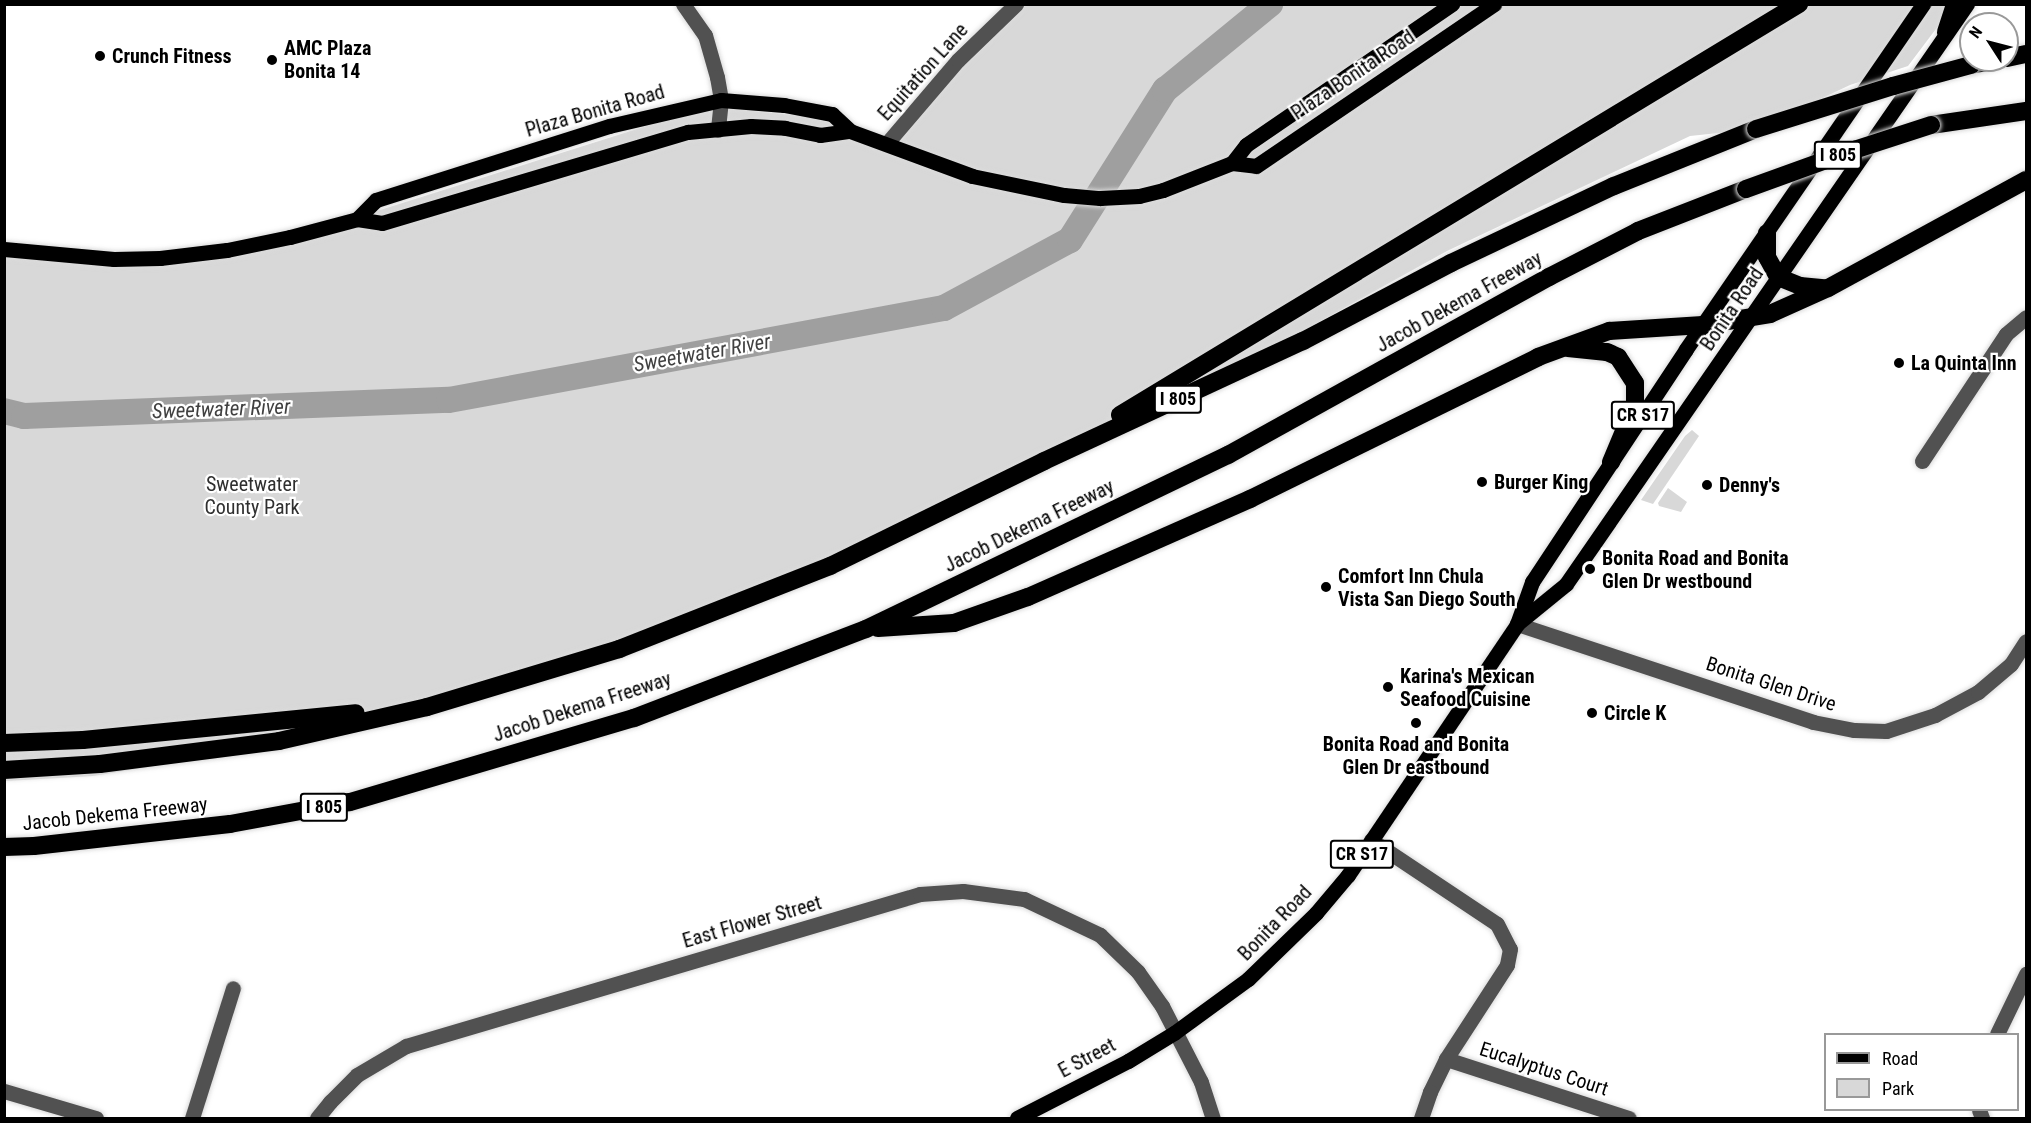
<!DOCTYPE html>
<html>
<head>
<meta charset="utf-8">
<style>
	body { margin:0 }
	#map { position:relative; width:2031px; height:1123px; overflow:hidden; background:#fff; font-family:"Roboto Condensed",sans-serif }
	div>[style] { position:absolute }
	.green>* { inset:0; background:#d8d8d8 }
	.river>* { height:26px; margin:-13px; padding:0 13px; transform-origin:13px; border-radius:13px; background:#9f9f9f }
	.roads { filter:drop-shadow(0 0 2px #dbdbdb) drop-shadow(0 0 2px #dbdbdb) }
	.minor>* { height:15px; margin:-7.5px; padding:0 7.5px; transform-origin:7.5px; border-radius:7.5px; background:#515151 }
	.major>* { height:15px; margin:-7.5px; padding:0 7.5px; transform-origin:7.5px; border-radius:7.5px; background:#000 }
	.highway>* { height:18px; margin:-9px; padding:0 9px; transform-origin:9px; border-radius:9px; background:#000 }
	.bridges { filter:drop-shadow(0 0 2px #dbdbdb) drop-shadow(0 0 2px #dbdbdb) }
	.highway-bridge>* { height:18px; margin:-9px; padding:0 9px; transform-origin:9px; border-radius:9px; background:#000 }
	.dots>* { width:16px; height:16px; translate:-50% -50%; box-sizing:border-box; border:3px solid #fff; border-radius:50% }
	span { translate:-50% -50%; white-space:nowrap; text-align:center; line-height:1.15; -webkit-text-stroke:4.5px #fff; paint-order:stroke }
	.shield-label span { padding:2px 4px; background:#fff; border:2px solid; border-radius:4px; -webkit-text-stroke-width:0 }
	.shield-label { font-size:18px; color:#000; font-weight:700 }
	.poi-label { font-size:20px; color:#000; font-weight:700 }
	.left { translate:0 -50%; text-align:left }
	.street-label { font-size:20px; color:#000 }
	.park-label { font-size:20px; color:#2f2f2f }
	.water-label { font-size:21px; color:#404040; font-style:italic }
	.frame { position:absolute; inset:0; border:6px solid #000; pointer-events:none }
	.legend { position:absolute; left:1824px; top:1033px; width:195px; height:78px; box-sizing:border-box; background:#fff; border:2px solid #999; margin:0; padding:8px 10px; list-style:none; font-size:18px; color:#000 }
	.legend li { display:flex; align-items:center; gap:12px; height:30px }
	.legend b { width:30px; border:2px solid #999 }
	.north { position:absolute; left:1959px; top:12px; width:60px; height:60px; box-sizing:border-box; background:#fff; border:2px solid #999; border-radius:50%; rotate:306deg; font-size:16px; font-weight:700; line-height:24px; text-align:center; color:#000 }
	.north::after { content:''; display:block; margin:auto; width:21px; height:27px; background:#000; clip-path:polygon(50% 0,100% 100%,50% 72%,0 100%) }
</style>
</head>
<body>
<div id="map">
	<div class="green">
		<div style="clip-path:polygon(1017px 5px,1954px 5px,1908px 66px,1850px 85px,1756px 129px,1690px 136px,1447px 251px,1299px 333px,833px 565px,619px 649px,282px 745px,93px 776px,5px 781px,5px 249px,118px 258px,301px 235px,656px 123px,723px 108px,802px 116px,844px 126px,894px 146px,959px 59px)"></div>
		<div style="clip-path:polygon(1692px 430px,1699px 436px,1653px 504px,1641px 500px,1685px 436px)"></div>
		<div style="clip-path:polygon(1668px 488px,1687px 502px,1681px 512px,1659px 506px,1658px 503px)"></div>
	</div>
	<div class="river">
		<div style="left:4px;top:411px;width:21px;rotate:14deg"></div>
		<div style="left:24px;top:416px;width:425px;rotate:-2.2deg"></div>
		<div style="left:449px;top:400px;width:503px;rotate:-10.53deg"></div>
		<div style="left:944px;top:308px;width:143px;rotate:-28.4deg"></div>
		<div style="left:1070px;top:240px;width:178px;rotate:-57.7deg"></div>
		<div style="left:1165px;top:90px;width:136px;rotate:-39.3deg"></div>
	</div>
	<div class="roads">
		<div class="minor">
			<div style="left:683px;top:4px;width:38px;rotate:55deg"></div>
			<div style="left:705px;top:35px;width:44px;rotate:74.1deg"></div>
			<div style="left:717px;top:77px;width:23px;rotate:80deg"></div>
			<div style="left:721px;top:100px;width:30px;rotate:96deg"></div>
			<div style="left:887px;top:143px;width:109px;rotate:-49.5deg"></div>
			<div style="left:958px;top:60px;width:81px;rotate:-44deg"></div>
			<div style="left:1922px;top:461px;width:152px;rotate:-56.5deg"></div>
			<div style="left:2006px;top:334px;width:26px;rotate:-40deg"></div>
			<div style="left:1517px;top:624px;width:312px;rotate:18.3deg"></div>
			<div style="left:1813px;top:722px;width:42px;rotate:11deg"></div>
			<div style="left:1854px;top:730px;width:32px;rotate:2deg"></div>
			<div style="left:1886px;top:731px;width:52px;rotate:-18.1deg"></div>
			<div style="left:1935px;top:715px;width:49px;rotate:-28.1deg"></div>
			<div style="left:1978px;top:692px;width:43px;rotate:-40.3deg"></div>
			<div style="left:2011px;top:664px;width:27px;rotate:-57deg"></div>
			<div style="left:1371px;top:840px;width:151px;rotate:33.7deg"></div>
			<div style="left:1497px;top:924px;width:28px;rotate:63deg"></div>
			<div style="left:1510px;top:949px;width:16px;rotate:101deg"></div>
			<div style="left:1507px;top:965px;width:112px;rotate:123deg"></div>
			<div style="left:1446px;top:1059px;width:37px;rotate:116deg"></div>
			<div style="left:1430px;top:1092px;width:28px;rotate:109deg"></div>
			<div style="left:1997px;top:1034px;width:67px;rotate:-64.2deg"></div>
			<div style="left:1446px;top:1059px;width:192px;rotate:17.9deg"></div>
			<div style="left:4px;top:1091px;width:96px;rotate:16.4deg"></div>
			<div style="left:1979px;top:1110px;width:9px;rotate:69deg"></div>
			<div style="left:192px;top:1118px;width:136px;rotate:-72.5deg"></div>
			<div style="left:317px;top:1118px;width:21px;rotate:-51deg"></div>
			<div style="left:330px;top:1102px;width:38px;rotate:-45deg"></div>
			<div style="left:357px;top:1075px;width:57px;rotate:-30.6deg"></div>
			<div style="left:406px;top:1046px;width:536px;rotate:-16.47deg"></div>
			<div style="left:920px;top:894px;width:43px;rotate:-4deg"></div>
			<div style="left:963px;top:891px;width:62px;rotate:7.5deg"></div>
			<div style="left:1024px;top:899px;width:84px;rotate:25.3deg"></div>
			<div style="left:1100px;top:935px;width:53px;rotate:44.2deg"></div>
			<div style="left:1138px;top:972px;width:42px;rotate:54.8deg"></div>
			<div style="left:1162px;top:1006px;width:85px;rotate:62.8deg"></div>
			<div style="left:1201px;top:1082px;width:38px;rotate:72deg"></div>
		</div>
		<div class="major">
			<div style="left:1232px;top:163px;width:23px;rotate:-52deg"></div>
			<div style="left:1246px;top:145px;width:250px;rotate:-34.4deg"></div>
			<div style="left:357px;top:219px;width:25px;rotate:9deg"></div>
			<div style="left:382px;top:223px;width:319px;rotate:-16.6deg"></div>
			<div style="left:688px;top:132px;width:63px;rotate:-5.4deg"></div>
			<div style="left:751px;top:126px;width:34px;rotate:3deg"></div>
			<div style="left:785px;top:128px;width:36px;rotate:11deg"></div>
			<div style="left:820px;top:135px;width:30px;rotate:-8deg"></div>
			<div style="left:4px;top:249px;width:110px;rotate:5.2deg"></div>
			<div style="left:114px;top:259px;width:46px;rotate:-1.2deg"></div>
			<div style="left:160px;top:258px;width:67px;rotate:-6.8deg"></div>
			<div style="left:227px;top:250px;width:64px;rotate:-11.7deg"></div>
			<div style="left:290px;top:237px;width:69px;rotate:-15deg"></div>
			<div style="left:357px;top:219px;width:27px;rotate:-45deg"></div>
			<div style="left:376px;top:200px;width:244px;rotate:-17.6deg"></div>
			<div style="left:609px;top:126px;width:115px;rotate:-13.1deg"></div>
			<div style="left:721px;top:100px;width:63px;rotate:4.5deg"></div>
			<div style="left:784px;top:105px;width:49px;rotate:10.6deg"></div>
			<div style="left:832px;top:114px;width:25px;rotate:43deg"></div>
			<div style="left:850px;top:131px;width:130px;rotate:20.2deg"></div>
			<div style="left:972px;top:176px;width:94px;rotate:11.7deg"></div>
			<div style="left:1064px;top:195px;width:36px;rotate:5deg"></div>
			<div style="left:1100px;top:198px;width:39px;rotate:-3deg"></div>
			<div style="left:1139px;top:196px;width:25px;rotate:-14deg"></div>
			<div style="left:1163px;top:190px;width:74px;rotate:-21.4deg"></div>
			<div style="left:1232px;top:163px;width:24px;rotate:7deg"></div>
			<div style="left:1256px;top:166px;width:288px;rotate:-34.2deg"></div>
			<div style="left:1517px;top:624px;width:45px;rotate:-70.3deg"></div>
			<div style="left:1532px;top:582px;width:279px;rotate:-56.5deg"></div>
			<div style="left:1686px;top:349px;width:419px;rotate:-55.5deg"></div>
			<div style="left:1017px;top:1118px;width:125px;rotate:-27.2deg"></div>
			<div style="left:1128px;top:1061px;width:54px;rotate:-31.3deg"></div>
			<div style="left:1174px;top:1033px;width:92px;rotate:-36.1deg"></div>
			<div style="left:1248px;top:979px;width:95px;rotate:-44.1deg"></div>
			<div style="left:1316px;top:913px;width:50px;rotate:-49.9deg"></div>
			<div style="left:1348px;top:875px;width:303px;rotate:-56deg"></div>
			<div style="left:1517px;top:624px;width:63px;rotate:-39.2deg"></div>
			<div style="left:1566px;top:584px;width:705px;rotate:-55.34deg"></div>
		</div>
		<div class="highway">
			<div style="left:1946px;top:32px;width:29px;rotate:-72deg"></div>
			<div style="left:2007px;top:58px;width:19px;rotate:-12deg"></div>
			<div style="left:1971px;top:65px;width:25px;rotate:-11deg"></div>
			<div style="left:1931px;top:125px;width:96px;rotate:-8.4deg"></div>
			<div style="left:1767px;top:233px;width:24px;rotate:90deg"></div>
			<div style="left:1767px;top:257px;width:23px;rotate:61deg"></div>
			<div style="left:1778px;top:277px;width:24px;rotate:22deg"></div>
			<div style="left:1800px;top:286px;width:24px;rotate:5deg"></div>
			<div style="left:1568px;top:348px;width:39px;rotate:6deg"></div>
			<div style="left:1607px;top:352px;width:12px;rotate:24deg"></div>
			<div style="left:1618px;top:357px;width:31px;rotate:57deg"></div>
			<div style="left:1635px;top:383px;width:22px;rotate:90deg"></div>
			<div style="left:1635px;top:405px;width:62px;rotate:112.8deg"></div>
			<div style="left:1120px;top:415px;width:794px;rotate:-31.19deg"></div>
			<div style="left:878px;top:628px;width:76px;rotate:-3.8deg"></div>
			<div style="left:954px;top:623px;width:78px;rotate:-19.4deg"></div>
			<div style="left:1028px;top:597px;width:243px;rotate:-23.8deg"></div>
			<div style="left:1250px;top:499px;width:321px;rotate:-26.2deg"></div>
			<div style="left:1538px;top:357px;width:76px;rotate:-20.1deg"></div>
			<div style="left:1609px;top:331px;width:94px;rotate:-3.7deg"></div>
			<div style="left:1703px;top:325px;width:68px;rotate:-9.3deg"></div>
			<div style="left:1770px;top:314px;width:64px;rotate:-24.1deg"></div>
			<div style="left:1828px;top:288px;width:226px;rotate:-28.6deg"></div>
			<div style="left:4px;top:743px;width:79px;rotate:-2.2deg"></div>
			<div style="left:83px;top:740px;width:274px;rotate:-5.6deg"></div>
			<div style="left:4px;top:770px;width:96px;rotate:-3.6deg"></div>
			<div style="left:100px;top:764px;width:180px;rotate:-7.3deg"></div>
			<div style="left:279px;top:741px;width:152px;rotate:-12.9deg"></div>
			<div style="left:427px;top:707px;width:201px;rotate:-16.8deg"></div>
			<div style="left:619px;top:649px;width:227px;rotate:-21.5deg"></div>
			<div style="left:830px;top:566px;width:238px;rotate:-26.1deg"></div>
			<div style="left:1044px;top:461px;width:285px;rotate:-24.9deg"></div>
			<div style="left:1303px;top:341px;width:167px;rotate:-27.8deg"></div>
			<div style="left:1451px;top:263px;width:180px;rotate:-25.3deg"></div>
			<div style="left:1614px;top:186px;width:153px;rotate:-21.9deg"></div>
			<div style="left:4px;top:847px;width:30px;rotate:-2deg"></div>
			<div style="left:34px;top:846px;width:197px;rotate:-6.4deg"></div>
			<div style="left:230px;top:824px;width:122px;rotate:-10.4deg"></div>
			<div style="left:350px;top:802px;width:296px;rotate:-16.5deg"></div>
			<div style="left:634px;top:718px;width:248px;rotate:-21deg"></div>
			<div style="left:866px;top:629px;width:402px;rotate:-25.7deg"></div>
			<div style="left:1228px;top:455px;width:367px;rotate:-29deg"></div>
			<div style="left:1549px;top:277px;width:100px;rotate:-27.3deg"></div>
			<div style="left:1638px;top:231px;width:116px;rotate:-21.3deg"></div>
		</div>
	</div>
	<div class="bridges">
		<div class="highway-bridge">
			<div style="left:1756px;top:129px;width:144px;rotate:-17.4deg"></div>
			<div style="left:1893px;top:86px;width:81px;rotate:-15.1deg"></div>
			<div style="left:1746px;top:189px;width:115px;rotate:-19.9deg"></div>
			<div style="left:1854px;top:150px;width:81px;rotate:-18deg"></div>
		</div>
	</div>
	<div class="dots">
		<div style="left:100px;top:56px;background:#000"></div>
		<div style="left:272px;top:60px;background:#000"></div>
		<div style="left:1899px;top:363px;background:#000"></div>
		<div style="left:1482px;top:482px;background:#000"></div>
		<div style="left:1707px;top:485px;background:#000"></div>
		<div style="left:1590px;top:569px;background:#000"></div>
		<div style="left:1326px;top:587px;background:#000"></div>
		<div style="left:1388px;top:687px;background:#000"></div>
		<div style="left:1592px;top:713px;background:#000"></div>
		<div style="left:1416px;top:723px;background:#000"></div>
	</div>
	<div class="shield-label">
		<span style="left:1838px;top:155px">I 805</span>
		<span style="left:1178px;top:399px">I 805</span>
		<span style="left:1643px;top:415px">CR S17</span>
		<span style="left:324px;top:807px">I 805</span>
		<span style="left:1362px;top:854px">CR S17</span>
	</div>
	<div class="poi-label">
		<span class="left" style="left:284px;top:60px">AMC Plaza<br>Bonita 14</span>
		<span class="left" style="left:112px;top:56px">Crunch Fitness</span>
		<span class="left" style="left:1911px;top:363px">La Quinta Inn</span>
		<span class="left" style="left:1494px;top:482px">Burger King</span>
		<span class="left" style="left:1719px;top:485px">Denny's</span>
		<span class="left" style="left:1602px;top:570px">Bonita Road and Bonita<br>Glen Dr westbound</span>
		<span class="left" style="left:1338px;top:588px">Comfort Inn Chula<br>Vista San Diego South</span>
		<span class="left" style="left:1400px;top:688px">Karina's Mexican<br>Seafood Cuisine</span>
		<span class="left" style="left:1604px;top:713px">Circle K</span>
		<span style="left:1416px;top:756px">Bonita Road and Bonita<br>Glen Dr eastbound</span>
	</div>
	<div class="street-label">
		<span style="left:923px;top:72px;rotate:-48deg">Equitation Lane</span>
		<span style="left:1353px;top:75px;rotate:-34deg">Plaza Bonita Road</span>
		<span style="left:595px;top:111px;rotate:-16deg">Plaza Bonita Road</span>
		<span style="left:1459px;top:302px;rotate:-29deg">Jacob Dekema Freeway</span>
		<span style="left:1732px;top:309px;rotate:-56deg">Bonita Road</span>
		<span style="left:1029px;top:526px;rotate:-26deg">Jacob Dekema Freeway</span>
		<span style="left:1771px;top:684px;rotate:18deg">Bonita Glen Drive</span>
		<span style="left:582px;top:707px;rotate:-18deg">Jacob Dekema Freeway</span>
		<span style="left:115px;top:814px;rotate:-6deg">Jacob Dekema Freeway</span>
		<span style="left:752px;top:922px;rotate:-16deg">East Flower Street</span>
		<span style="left:1275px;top:923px;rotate:-46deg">Bonita Road</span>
		<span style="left:1087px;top:1058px;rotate:-28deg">E Street</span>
		<span style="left:1544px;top:1069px;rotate:18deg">Eucalyptus Court</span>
	</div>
	<div class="park-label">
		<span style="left:252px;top:496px">Sweetwater<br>County Park</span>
	</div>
	<div class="water-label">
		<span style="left:702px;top:353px;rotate:-10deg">Sweetwater River</span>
		<span style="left:221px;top:409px;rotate:-2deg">Sweetwater River</span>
	</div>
	<div class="frame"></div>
	<ul class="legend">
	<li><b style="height:8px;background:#000"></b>Road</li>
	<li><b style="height:16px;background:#d8d8d8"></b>Park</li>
	</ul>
	<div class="north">N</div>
</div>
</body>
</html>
